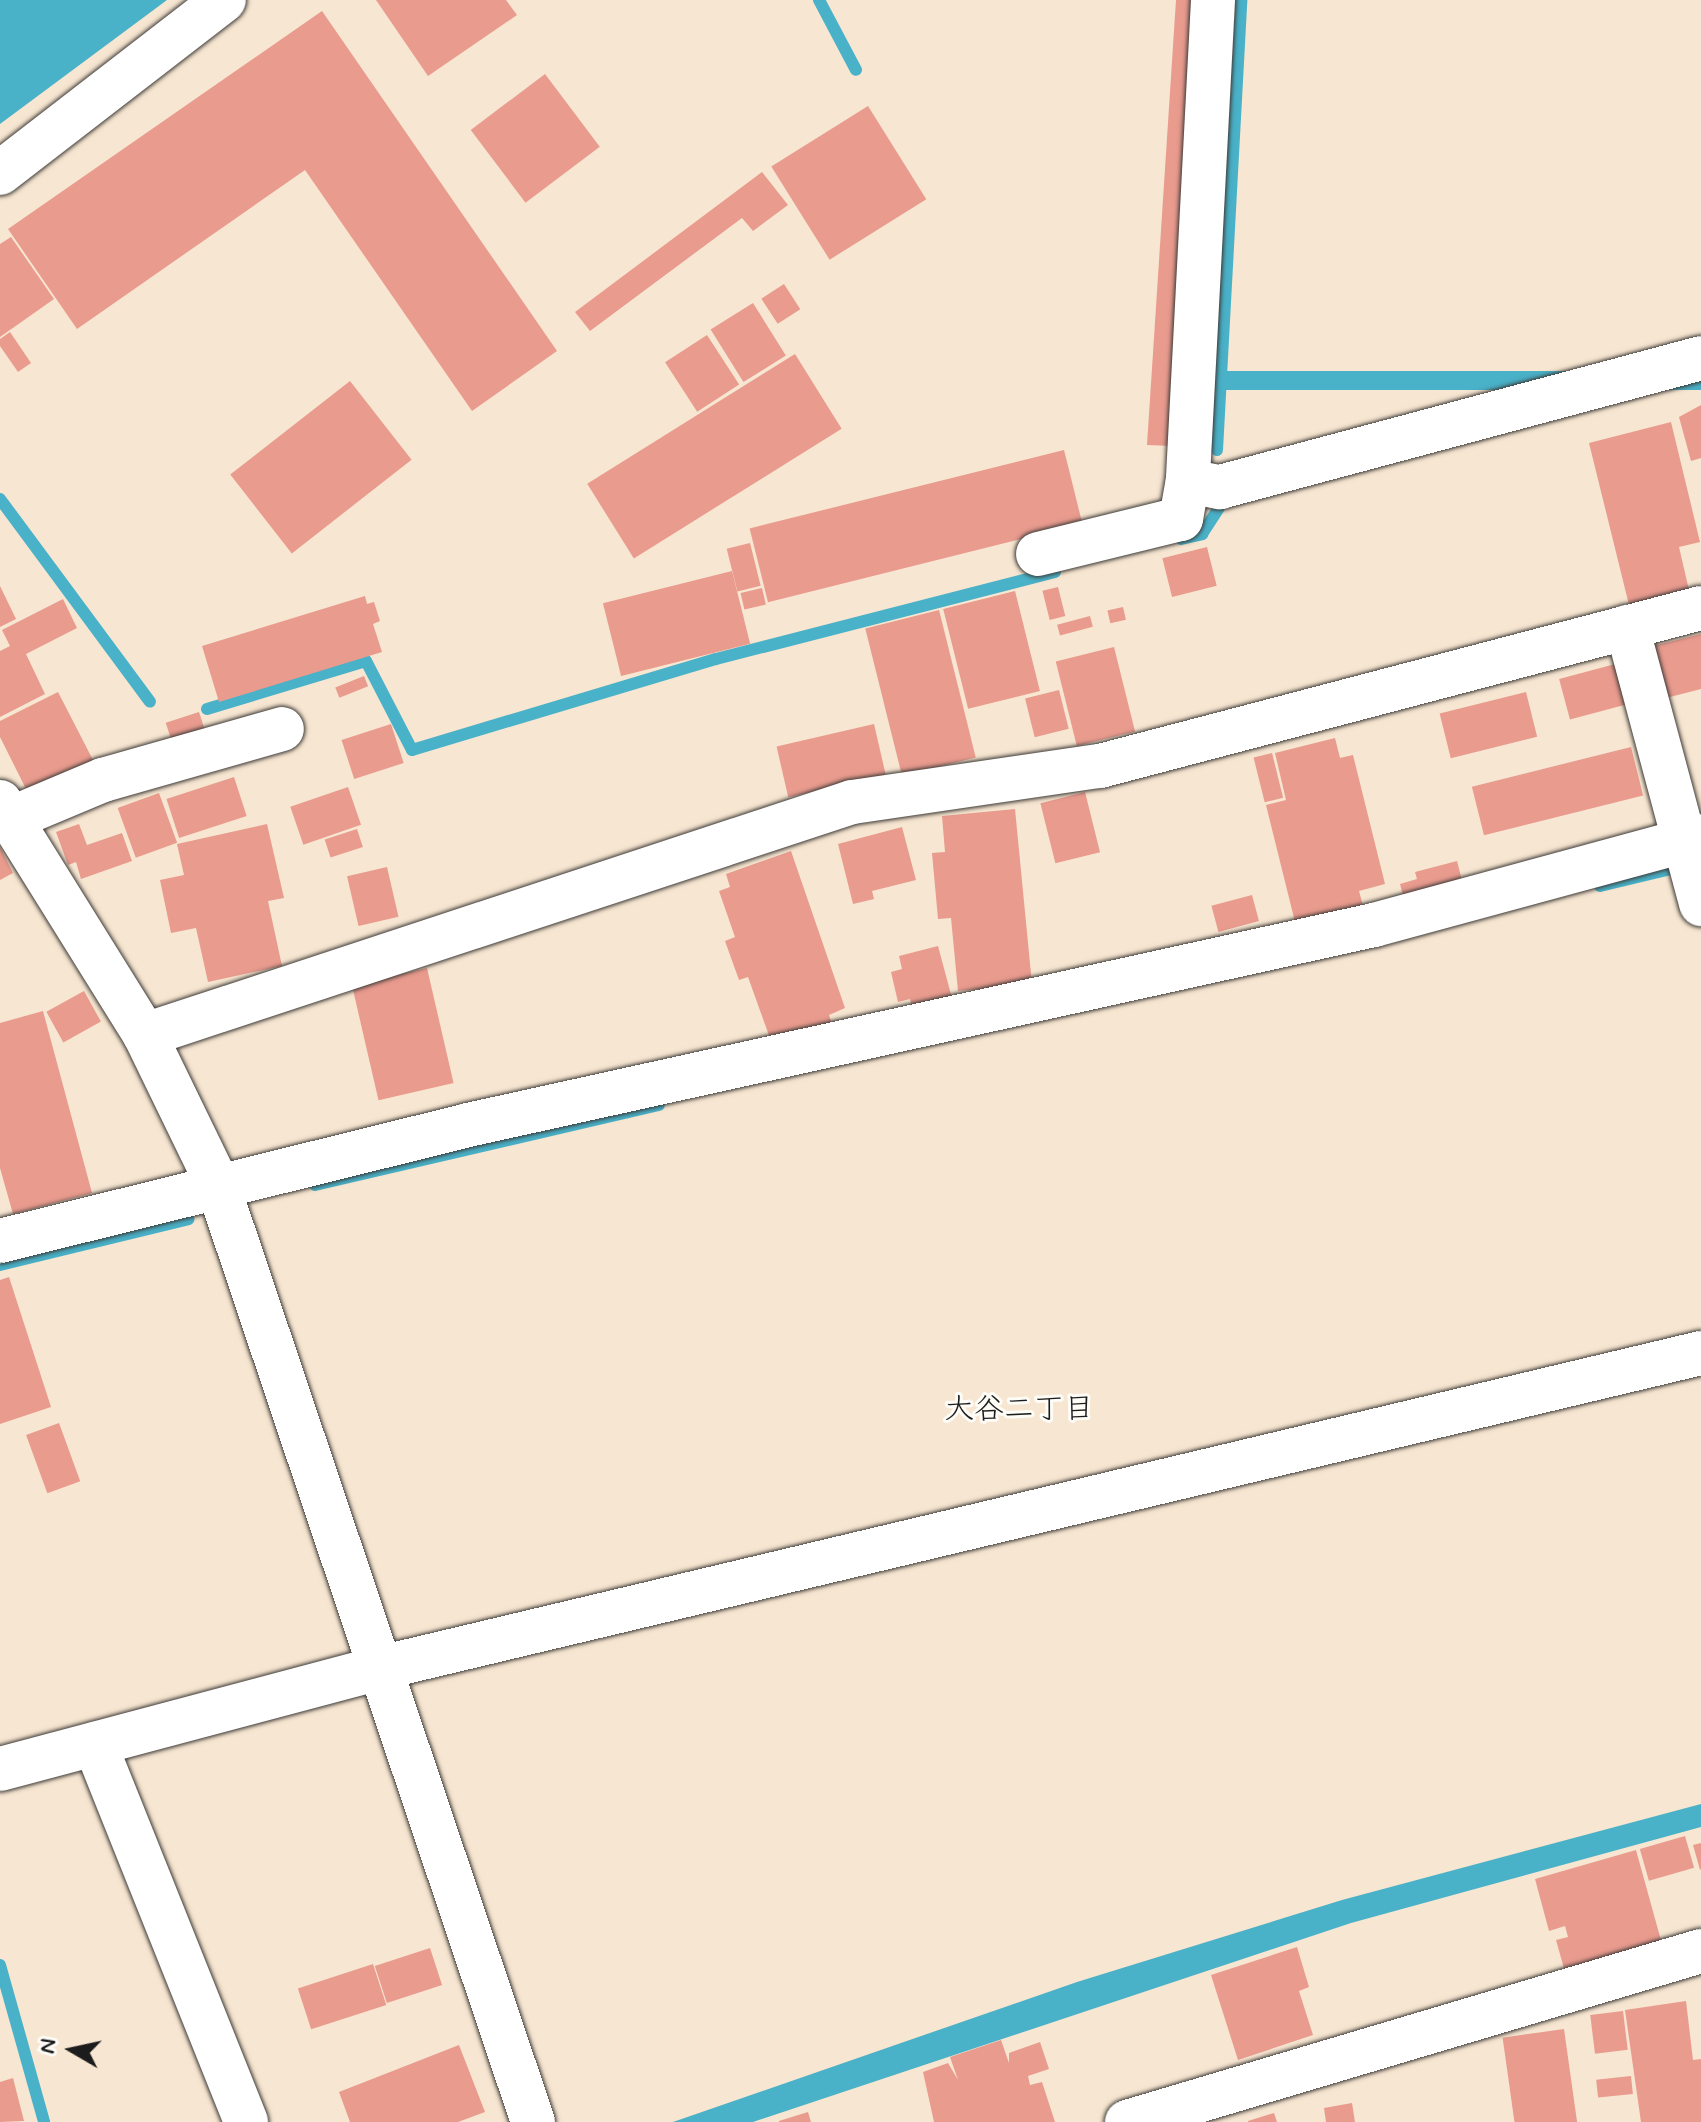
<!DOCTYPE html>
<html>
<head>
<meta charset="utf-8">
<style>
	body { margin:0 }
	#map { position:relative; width:1701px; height:2122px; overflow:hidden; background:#f7e6d1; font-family:Mynerve,"Klee One",sans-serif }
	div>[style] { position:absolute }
	.water>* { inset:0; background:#49b1c8; transform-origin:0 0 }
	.stream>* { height:12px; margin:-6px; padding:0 6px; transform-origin:6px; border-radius:6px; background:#49b1c8 }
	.building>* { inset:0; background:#e99b8e; transform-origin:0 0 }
	.roads { filter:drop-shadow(0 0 2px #3d3a37) drop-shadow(0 0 2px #3d3a37) }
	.minor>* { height:44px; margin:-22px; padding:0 22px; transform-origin:22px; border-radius:22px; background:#fff }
	.tertiary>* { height:44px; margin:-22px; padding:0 22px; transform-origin:22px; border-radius:22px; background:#fff }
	span { translate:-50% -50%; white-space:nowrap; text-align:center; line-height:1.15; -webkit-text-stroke:6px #fdfcf7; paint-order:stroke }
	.neighbourhood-label { font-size:30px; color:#1c1c1c }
	.north { position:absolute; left:32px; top:2010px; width:80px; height:80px; -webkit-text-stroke:6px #fdfcf7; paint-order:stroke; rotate:279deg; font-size:22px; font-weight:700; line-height:32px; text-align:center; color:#1c1c1c }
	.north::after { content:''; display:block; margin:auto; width:28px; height:36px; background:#1c1c1c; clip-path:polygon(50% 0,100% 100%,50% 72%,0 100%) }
</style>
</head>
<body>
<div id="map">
	<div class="water">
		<div style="clip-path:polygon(0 0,167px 0,0 124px)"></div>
		<div style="left:1701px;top:371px;width:19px;height:524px;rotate:90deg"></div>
		<div style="clip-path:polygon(1701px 1804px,1701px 1827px,1351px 1923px,753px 2122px,673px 2122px,1077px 1982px,1342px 1900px)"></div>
	</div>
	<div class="stream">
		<div style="left:819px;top:0;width:79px;rotate:62.1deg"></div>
		<div style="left:1217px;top:450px;width:451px;rotate:-86.9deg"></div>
		<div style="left:0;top:499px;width:252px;rotate:53.5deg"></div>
		<div style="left:1181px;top:539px;width:22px;rotate:-13deg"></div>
		<div style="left:1202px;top:534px;width:31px;rotate:-57deg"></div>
		<div style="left:207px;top:709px;width:166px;rotate:-16.8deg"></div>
		<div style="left:366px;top:661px;width:100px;rotate:62.7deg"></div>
		<div style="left:412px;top:750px;width:317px;rotate:-16.7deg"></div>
		<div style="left:716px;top:659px;width:350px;rotate:-14.4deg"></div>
		<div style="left:1600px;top:886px;width:73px;rotate:-13.5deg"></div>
		<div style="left:315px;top:1185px;width:353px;rotate:-13.1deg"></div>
		<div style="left:0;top:1265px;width:194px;rotate:-13.7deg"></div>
		<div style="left:0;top:1965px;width:163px;rotate:74.3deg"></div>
	</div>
	<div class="building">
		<div style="clip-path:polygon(376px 0,506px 0,517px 15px,428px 76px)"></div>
		<div style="clip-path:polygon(1176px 0,1193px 0,1172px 446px,1147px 445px)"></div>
		<div style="clip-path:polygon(322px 11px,557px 351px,472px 411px,305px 170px,77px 329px,8px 229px)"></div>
		<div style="left:545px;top:74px;width:91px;height:93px;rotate:53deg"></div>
		<div style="left:868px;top:106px;width:110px;height:114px;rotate:58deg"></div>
		<div style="clip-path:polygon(762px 172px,788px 205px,753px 231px,742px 218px,590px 331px,575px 312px)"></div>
		<div style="clip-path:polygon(11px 237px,54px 299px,0 337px,0 244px)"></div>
		<div style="left:784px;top:284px;width:30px;height:27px;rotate:57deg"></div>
		<div style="left:753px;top:303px;width:62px;height:50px;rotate:58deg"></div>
		<div style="clip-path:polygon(10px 332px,31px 363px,18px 372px,0 346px,0 339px)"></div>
		<div style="left:707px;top:335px;width:59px;height:50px;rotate:57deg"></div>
		<div style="left:795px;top:354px;width:88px;height:245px;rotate:58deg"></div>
		<div style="left:350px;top:381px;width:100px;height:152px;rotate:52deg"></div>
		<div style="clip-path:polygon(1701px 405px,1701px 458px,1691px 461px,1679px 417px)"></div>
		<div style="clip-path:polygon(1671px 422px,1700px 542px,1679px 547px,1689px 590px,1629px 605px,1589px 443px)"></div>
		<div style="left:1064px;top:450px;width:76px;height:324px;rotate:76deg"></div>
		<div style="left:750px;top:543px;width:44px;height:24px;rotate:76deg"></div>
		<div style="left:1207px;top:547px;width:40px;height:46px;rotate:76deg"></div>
		<div style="left:732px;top:571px;width:75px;height:133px;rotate:76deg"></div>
		<div style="clip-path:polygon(0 586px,16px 619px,0 627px)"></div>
		<div style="left:1058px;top:587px;width:30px;height:16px;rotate:76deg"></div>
		<div style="left:762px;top:588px;width:17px;height:22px;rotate:77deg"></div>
		<div style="left:1015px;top:591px;width:103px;height:74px;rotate:76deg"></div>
		<div style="clip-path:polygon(365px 596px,367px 604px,374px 602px,380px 621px,373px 624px,382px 652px,219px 702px,202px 646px)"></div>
		<div style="clip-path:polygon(63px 599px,77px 628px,26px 654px,45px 694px,0 717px,0 651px,10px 646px,2px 630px)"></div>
		<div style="left:1123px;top:607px;width:13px;height:16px;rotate:77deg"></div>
		<div style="left:939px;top:610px;width:152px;height:76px;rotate:76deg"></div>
		<div style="left:1090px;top:616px;width:11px;height:34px;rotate:75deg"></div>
		<div style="clip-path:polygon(1701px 634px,1701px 689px,1666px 698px,1653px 646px)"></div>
		<div style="left:1114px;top:647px;width:87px;height:60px;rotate:76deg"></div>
		<div style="left:1619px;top:663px;width:42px;height:62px;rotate:75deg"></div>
		<div style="left:364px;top:676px;width:11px;height:31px;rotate:68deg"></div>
		<div style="left:1059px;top:690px;width:40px;height:35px;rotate:76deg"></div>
		<div style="clip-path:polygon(58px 692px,93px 760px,28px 793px,0 737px,0 721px)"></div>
		<div style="left:1526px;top:692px;width:46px;height:89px;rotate:76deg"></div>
		<div style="left:199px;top:712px;width:25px;height:35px;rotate:72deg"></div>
		<div style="left:391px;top:724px;width:41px;height:52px;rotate:72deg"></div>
		<div style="left:874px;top:724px;width:52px;height:100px;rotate:77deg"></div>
		<div style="clip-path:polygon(1335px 738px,1340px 758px,1353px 755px,1385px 884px,1359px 891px,1365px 913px,1297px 930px,1266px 805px,1286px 800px,1275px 753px)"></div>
		<div style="left:1631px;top:747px;width:50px;height:164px;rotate:76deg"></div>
		<div style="left:1272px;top:753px;width:46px;height:19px;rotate:76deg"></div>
		<div style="left:234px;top:777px;width:41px;height:71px;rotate:72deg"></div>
		<div style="left:348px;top:787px;width:40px;height:61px;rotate:71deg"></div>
		<div style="left:1085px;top:792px;width:62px;height:46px;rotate:76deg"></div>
		<div style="left:159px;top:793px;width:53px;height:44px;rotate:70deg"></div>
		<div style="clip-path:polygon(1015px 809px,1032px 984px,958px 991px,951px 918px,938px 919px,932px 853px,945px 852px,942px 816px)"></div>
		<div style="clip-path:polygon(79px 824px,87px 845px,122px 833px,132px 861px,81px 879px,76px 862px,68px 865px,56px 832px)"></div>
		<div style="clip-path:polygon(267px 824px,284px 898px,268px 901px,282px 966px,208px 982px,196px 928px,171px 933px,160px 880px,184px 875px,177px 844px)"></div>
		<div style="clip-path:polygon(902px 827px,916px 880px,872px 891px,874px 899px,853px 904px,838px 844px)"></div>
		<div style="left:357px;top:829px;width:19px;height:34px;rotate:72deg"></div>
		<div style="clip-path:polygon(0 847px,13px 873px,0 880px)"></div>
		<div style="clip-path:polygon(791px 851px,845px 1008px,829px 1015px,835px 1033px,776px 1055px,748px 977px,739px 980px,725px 941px,735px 937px,719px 891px,730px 887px,726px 874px)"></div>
		<div style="clip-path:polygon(1457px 861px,1464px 888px,1405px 903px,1400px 884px,1417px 879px,1415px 872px)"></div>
		<div style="left:387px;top:867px;width:51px;height:41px;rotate:77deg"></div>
		<div style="left:1252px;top:895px;width:27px;height:42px;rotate:75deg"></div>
		<div style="clip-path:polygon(938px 946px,953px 1002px,913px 1012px,910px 999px,898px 1002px,891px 972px,902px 969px,899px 956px)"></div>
		<div style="left:427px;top:968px;width:118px;height:77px;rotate:77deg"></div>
		<div style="left:84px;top:991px;width:35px;height:43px;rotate:61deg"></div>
		<div style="clip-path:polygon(43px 1011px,92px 1193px,13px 1214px,0 1168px,0 1023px)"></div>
		<div style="clip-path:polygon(9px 1277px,51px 1407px,0 1424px,0 1280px)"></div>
		<div style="left:59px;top:1423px;width:62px;height:35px;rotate:70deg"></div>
		<div style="left:1685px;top:1836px;width:33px;height:47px;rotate:74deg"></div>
		<div style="clip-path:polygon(1701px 1843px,1701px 1869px,1700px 1870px,1693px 1845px)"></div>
		<div style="clip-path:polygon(1636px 1850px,1662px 1944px,1565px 1972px,1556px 1940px,1568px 1937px,1565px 1926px,1549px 1931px,1535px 1879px)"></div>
		<div style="clip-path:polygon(1297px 1947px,1309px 1987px,1299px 1991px,1313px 2035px,1238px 2060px,1211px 1975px)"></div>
		<div style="left:430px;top:1948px;width:39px;height:58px;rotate:72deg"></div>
		<div style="left:373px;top:1964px;width:43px;height:79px;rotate:72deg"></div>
		<div style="clip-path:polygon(1686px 2001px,1693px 2060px,1701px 2059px,1701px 2122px,1641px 2122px,1625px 2010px)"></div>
		<div style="left:1623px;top:2011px;width:39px;height:33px;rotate:83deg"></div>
		<div style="left:1564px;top:2029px;width:94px;height:62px;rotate:82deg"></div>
		<div style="clip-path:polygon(1001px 2040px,1009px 2063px,1009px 2053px,1040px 2042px,1049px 2069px,1028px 2076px,1030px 2085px,1042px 2082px,1055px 2122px,934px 2122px,923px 2072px,948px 2063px,958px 2080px,950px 2057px)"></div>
		<div style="clip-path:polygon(459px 2045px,485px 2112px,458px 2122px,350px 2122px,339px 2092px)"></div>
		<div style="left:1631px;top:2076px;width:18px;height:35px;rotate:84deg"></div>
		<div style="clip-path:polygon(13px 2078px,24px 2121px,0 2122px,0 2082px)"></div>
		<div style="clip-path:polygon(1352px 2103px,1355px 2122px,1326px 2122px,1324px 2108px)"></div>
		<div style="clip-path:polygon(808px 2112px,811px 2122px,779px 2122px,779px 2121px)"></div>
		<div style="clip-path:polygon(1274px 2113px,1277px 2122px,1248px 2122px,1248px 2121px)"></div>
	</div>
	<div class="roads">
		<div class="minor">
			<div style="left:1213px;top:0;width:482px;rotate:93deg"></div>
			<div style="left:1188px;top:481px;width:33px;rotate:11deg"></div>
			<div style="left:1220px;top:487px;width:498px;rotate:-15deg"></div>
			<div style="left:1038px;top:554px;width:147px;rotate:-13.8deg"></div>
			<div style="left:1181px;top:519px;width:39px;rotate:-80deg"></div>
			<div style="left:1627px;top:627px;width:287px;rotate:75deg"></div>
			<div style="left:10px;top:819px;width:101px;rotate:-22.8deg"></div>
			<div style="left:103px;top:780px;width:186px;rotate:-15.9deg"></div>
			<div style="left:145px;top:1035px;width:744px;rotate:-18.24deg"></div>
			<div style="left:852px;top:802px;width:251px;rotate:-8.3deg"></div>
			<div style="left:1100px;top:766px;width:621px;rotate:-14.73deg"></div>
			<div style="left:0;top:1241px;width:482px;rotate:-13.9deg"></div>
			<div style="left:468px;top:1125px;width:928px;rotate:-12.45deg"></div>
			<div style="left:1374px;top:925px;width:339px;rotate:-15.2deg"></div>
			<div style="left:95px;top:1744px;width:407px;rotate:68.2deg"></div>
			<div style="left:0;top:1769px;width:397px;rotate:-14.9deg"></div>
		</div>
		<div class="tertiary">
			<div style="left:0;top:173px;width:283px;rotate:-37.7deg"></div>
			<div style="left:0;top:802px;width:274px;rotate:58.1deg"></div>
			<div style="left:145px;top:1035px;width:165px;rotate:64.1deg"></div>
			<div style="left:217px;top:1183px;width:991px;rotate:71.4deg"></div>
			<div style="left:384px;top:1667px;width:1354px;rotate:-13.41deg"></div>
			<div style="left:1127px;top:2122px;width:599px;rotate:-16.59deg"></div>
		</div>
	</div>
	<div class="neighbourhood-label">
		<span style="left:1019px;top:1410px">大谷二丁目</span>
	</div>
	<div class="north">N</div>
</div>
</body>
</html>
